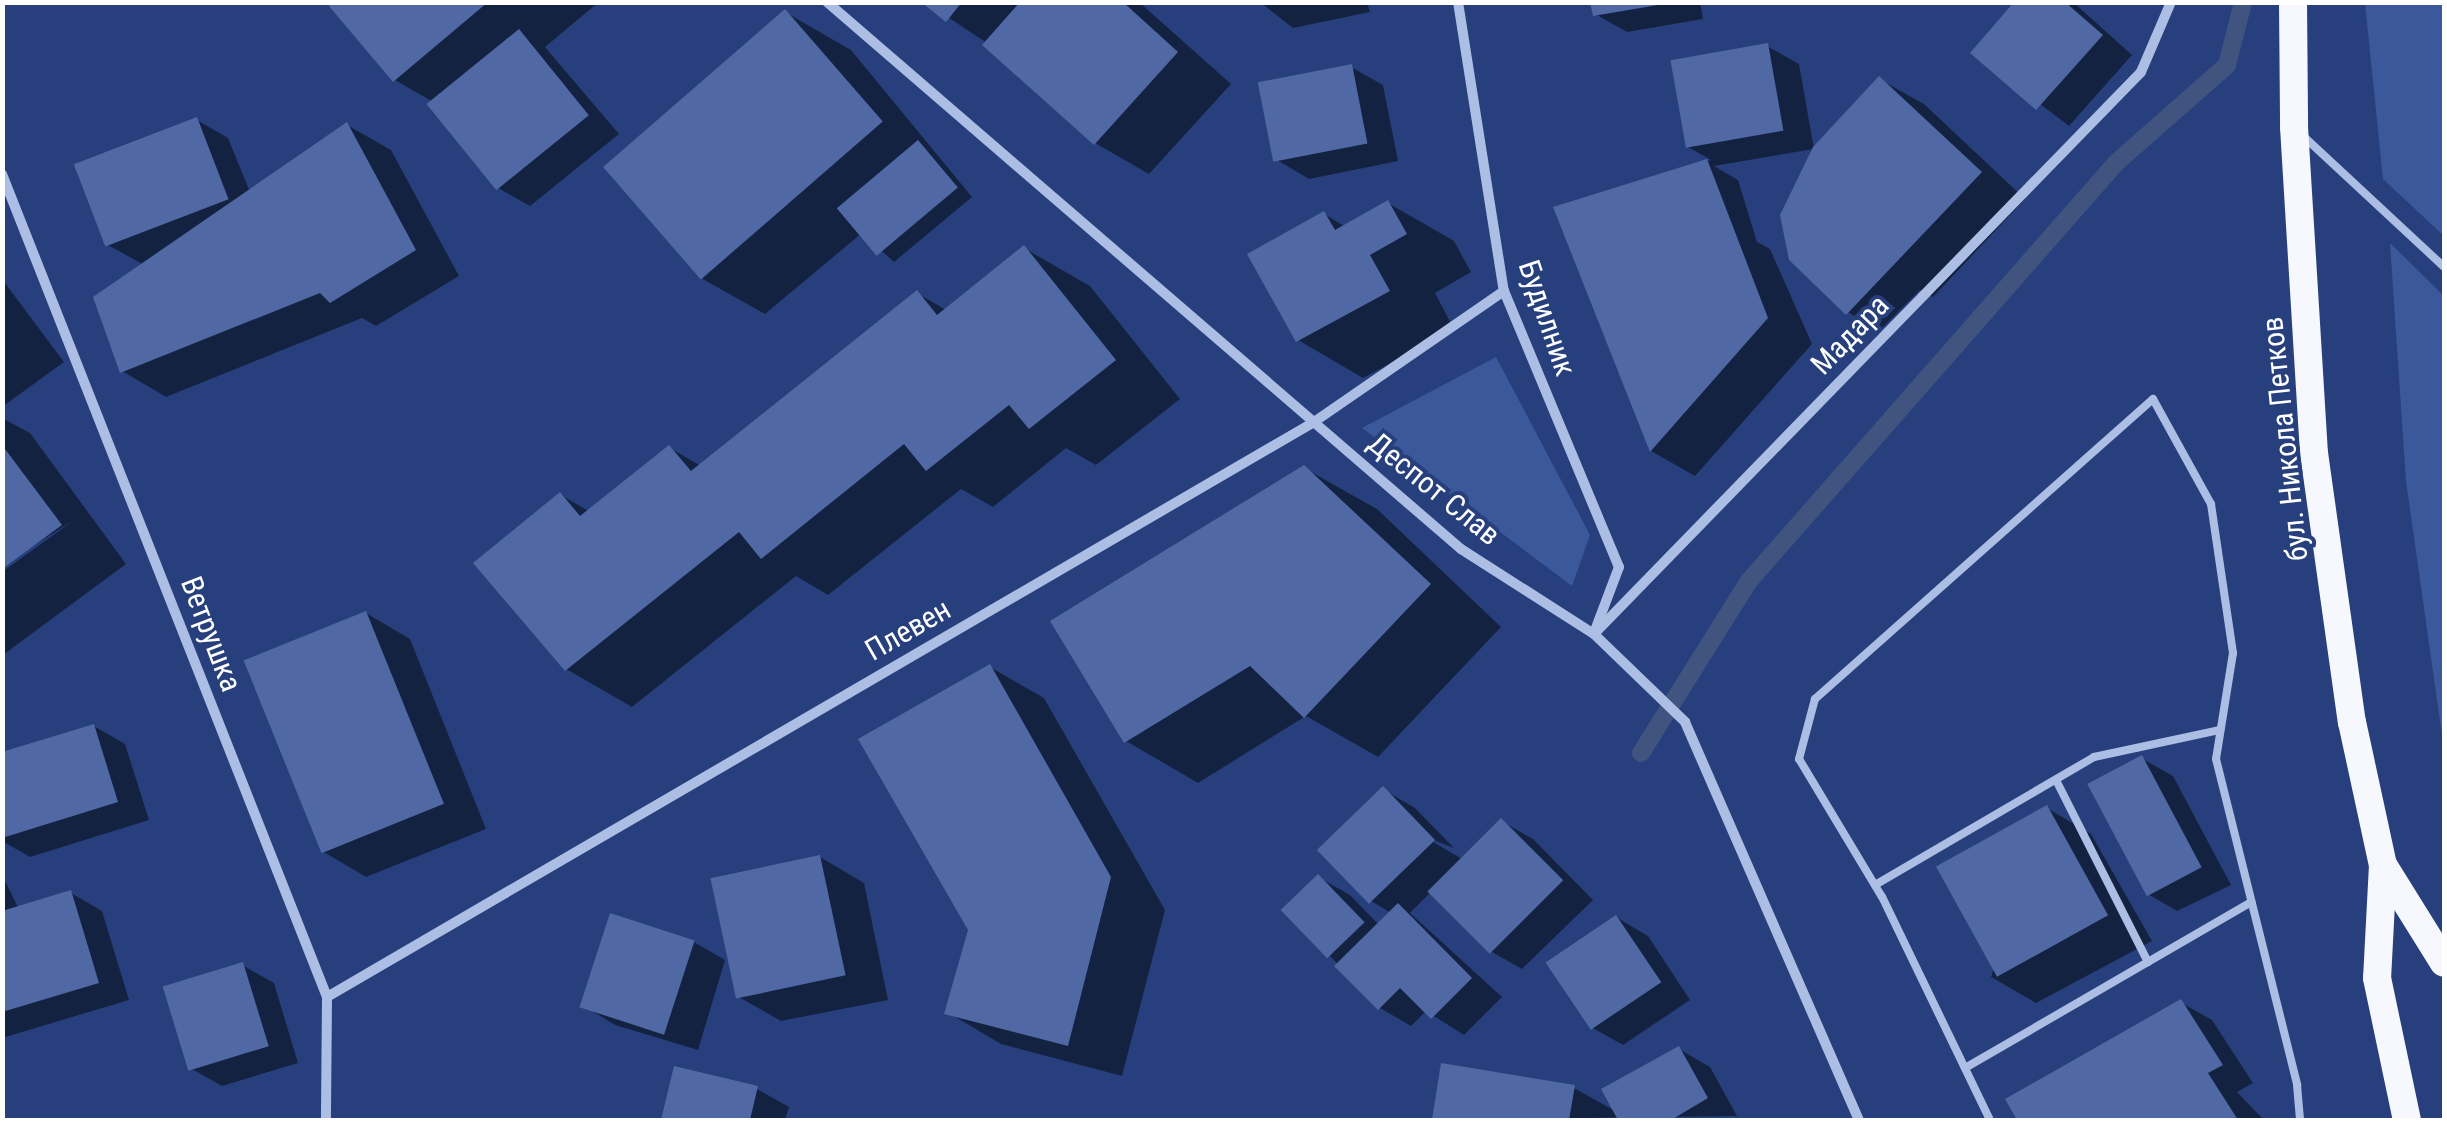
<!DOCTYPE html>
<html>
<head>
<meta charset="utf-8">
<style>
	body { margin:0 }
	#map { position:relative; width:2447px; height:1123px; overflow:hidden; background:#27407d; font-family:"Roboto Condensed",sans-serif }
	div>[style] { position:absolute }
	.green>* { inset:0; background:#3b589a }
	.shadow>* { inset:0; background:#0007 }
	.stream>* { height:18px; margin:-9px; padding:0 9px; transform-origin:9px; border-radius:9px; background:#41537f }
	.building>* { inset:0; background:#5069a5; transform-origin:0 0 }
	.service>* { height:8px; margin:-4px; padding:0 4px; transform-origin:4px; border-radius:4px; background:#adbee4 }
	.minor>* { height:10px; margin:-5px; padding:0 5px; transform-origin:5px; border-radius:5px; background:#adbee4 }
	.trunk>* { height:28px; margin:-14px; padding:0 14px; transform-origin:14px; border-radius:14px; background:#f6f8fe }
	span { translate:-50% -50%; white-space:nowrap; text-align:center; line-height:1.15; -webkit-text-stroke:8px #27407d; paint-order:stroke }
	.street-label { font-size:30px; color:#fff }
	.frame { position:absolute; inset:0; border:5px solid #fff; pointer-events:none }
</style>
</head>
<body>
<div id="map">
	<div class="green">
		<div style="clip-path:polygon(2365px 3px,2444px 3px,2444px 236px,2383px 179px)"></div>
		<div style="clip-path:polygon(2390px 243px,2444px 296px,2444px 749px,2406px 481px)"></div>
		<div style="clip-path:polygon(1496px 357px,1590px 535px,1572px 586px,1362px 428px)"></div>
	</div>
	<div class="shadow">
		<div style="clip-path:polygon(337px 2px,599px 2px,545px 47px,619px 134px,530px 206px,498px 188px,433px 102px,395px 80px)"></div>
		<div style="clip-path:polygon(925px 2px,1139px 2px,1231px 84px,1149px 174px,1095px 143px,987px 43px)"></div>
		<div style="clip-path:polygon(1260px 2px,1367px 2px,1370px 12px,1293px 28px)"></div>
		<div style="clip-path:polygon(1593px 2px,1700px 2px,1703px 19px,1627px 32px,1595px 14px)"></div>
		<div style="clip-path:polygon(2018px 2px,2073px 2px,2132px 55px,2069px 126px,1973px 53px)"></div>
		<div style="clip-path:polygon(785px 12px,851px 50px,972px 197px,894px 262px,862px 233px,765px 314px,699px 277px)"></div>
		<div style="clip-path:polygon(1767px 46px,1799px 64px,1814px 149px,1714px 166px,1738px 180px,1757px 242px,1770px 249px,1812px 344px,1695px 476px,1651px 451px,1556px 209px,1711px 160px,1688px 147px)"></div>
		<div style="clip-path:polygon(1351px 67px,1383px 85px,1398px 161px,1309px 179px,1277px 160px)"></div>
		<div style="clip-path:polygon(1879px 79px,1924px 104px,2025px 199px,1933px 297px,1920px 290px,1879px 331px,1848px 312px)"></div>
		<div style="clip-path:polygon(197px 120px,228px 138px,250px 192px,347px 125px,391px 150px,459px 276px,376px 326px,362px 318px,166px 397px,122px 371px,144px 265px,108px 245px)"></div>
		<div style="clip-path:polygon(1388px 203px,1454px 241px,1471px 272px,1435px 293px,1454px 329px,1363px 378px,1298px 340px,1324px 214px,1346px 227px)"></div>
		<div style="clip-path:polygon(1024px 248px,1090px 286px,1180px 399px,1096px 465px,1066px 448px,993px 507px,961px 489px,828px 595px,796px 576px,632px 707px,566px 669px,561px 495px,590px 512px,670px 448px,701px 466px,917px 293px,946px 310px)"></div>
		<div style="clip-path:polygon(2px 279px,64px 362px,2px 407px)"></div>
		<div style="clip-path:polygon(2px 418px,30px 433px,126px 564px,3px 655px,2px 572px,74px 520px,2px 566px)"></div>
		<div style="clip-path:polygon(1304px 468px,1377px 509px,1501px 627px,1378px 757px,1306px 716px,1198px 783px,1126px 741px)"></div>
		<div style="clip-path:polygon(366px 613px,410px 639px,486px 829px,366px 877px,322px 851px)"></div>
		<div style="clip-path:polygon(990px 667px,1044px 698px,1165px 910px,1122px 1076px,1001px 1044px,947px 1012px,971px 929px)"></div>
		<div style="clip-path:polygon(94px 726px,125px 744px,149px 820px,30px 857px,2px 841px,2px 755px)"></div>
		<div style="clip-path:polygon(2141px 758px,2173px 776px,2231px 885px,2177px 911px,2146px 893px)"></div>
		<div style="clip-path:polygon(1384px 790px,1415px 808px,1454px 848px,1423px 836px,1462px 859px,1501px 821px,1533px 839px,1593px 900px,1522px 969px,1490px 951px,1431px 892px,1410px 913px,1502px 997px,1464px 1035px,1426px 1011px,1411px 1026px,1380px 1008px,1330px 956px,1318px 877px,1350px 895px,1379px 925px,1391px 913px,1371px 901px)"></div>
		<div style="clip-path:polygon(2047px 808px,2091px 834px,2152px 941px,2036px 1003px,1991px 977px)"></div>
		<div style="clip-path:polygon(820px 857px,864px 883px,888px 1000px,781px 1021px,737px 996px)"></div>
		<div style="clip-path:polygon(2px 875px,19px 909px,71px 893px,102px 911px,129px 1000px,2px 1038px)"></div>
		<div style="clip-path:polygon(1616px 917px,1648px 936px,1690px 1000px,1623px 1045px,1591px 1027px)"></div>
		<div style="clip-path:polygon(694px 942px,725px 960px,698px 1050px,615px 1025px,584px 1006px)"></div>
		<div style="clip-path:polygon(242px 965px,274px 983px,298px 1063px,222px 1086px,190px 1068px)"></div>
		<div style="clip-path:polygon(2180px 1002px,2212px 1020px,2253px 1083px,2237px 1092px,2264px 1120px,2020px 1120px,2008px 1100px)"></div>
		<div style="clip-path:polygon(1679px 1049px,1710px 1067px,1737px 1116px,1434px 1120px,1443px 1066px,1574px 1088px,1617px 1112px)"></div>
		<div style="clip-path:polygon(676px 1069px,757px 1089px,789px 1107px,785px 1120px,664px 1120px)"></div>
	</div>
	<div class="stream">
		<div style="left:1641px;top:753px;width:203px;rotate:-57.9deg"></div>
		<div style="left:1749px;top:581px;width:556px;rotate:-48.72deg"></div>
		<div style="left:2116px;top:163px;width:148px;rotate:-41.4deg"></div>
		<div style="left:2227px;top:65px;width:65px;rotate:-75.7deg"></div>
	</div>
	<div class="building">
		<div style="clip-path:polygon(333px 2px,488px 2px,393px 82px,329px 6px)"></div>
		<div style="clip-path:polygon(921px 2px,962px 2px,946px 22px)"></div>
		<div style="clip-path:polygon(1020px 2px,1123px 2px,1178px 52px,1094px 145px,982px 45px)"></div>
		<div style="clip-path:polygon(1590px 2px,1658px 2px,1658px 5px,1593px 16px)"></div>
		<div style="clip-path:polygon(2014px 2px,2065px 2px,2103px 35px,2036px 110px,1970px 53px)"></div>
		<div style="left:785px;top:9px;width:149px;height:241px;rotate:49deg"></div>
		<div style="left:519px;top:29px;width:111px;height:119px;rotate:51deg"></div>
		<div style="left:1768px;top:43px;width:89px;height:99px;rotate:80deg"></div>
		<div style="left:1352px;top:64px;width:81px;height:96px;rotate:79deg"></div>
		<div style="clip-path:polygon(1879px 76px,1982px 172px,1846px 315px,1789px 260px,1780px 215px,1813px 147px)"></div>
		<div style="left:197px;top:117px;width:88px;height:132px;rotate:69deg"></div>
		<div style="clip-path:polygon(347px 122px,416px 250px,330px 303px,320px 293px,120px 373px,93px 297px)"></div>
		<div style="left:918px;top:140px;width:62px;height:106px;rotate:50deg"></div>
		<div style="clip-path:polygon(1707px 159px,1768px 318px,1650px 452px,1553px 207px)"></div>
		<div style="clip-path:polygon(1388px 200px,1407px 234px,1370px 255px,1390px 291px,1296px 342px,1247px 254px,1324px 211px,1335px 230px)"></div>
		<div style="clip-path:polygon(1024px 245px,1116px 360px,1029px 429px,1009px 405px,926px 471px,904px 444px,761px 559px,739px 532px,565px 671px,473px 563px,560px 492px,580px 516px,669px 445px,691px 471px,917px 290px,937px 315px)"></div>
		<div style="clip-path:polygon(2px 445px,62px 525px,2px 569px)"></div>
		<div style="clip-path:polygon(1304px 465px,1431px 584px,1304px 718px,1250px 666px,1124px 743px,1050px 621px)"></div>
		<div style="left:366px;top:611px;width:208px;height:132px;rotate:68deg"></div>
		<div style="clip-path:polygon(990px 664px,1111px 877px,1068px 1046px,944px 1014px,968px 930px,858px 739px)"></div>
		<div style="clip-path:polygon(94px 724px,118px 802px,2px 838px,2px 752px)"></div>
		<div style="left:2142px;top:755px;width:127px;height:62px;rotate:62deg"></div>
		<div style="left:1383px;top:786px;width:75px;height:92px;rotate:46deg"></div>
		<div style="left:2047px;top:805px;width:126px;height:127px;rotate:61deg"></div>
		<div style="left:1501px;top:818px;width:88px;height:104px;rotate:45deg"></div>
		<div style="left:820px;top:855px;width:123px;height:112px;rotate:78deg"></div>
		<div style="left:1318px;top:874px;width:67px;height:52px;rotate:46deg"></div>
		<div style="clip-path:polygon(71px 890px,99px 983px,2px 1012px,2px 911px)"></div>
		<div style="clip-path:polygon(1398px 903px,1472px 978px,1431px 1019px,1400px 988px,1378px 1010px,1334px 966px)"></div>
		<div style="left:610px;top:913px;width:89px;height:99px;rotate:18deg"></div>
		<div style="left:1616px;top:915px;width:81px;height:85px;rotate:56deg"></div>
		<div style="left:243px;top:962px;width:88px;height:84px;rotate:73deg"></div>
		<div style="clip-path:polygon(2181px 999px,2223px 1065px,2208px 1073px,2238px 1120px,2017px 1120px,2005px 1099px)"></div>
		<div style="clip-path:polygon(1679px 1046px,1708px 1098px,1671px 1120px,1618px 1120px,1601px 1089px)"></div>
		<div style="clip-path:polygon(1441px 1063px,1575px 1085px,1569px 1120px,1432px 1120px)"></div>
		<div style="clip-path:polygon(674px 1066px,758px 1086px,750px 1120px,661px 1120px)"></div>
	</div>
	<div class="service">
		<div style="left:2301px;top:134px;width:195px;rotate:42.9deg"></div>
		<div style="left:2056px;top:780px;width:204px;rotate:63.2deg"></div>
		<div style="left:1875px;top:885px;width:254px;rotate:-30.3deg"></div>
		<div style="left:2094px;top:757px;width:129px;rotate:-12.1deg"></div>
		<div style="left:1965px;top:1068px;width:331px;rotate:-30.1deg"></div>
		<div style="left:1990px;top:1120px;width:248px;rotate:-115.8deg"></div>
		<div style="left:1882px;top:897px;width:161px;rotate:-121deg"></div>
		<div style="left:1799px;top:759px;width:62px;rotate:-75.1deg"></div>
		<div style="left:1815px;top:699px;width:452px;rotate:-41.6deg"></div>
		<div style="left:2153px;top:399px;width:120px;rotate:61.1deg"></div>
		<div style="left:2211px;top:504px;width:151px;rotate:81.6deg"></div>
		<div style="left:2233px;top:653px;width:107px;rotate:99.1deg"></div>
		<div style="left:2216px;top:759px;width:336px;rotate:76deg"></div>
		<div style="left:2297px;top:1085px;width:35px;rotate:85deg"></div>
	</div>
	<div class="minor">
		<div style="left:827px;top:2px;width:837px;rotate:40.79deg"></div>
		<div style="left:1461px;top:549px;width:158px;rotate:32.6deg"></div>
		<div style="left:1594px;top:634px;width:127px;rotate:44deg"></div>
		<div style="left:1685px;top:722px;width:434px;rotate:66.4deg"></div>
		<div style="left:1458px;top:2px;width:293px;rotate:81deg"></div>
		<div style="left:1504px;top:291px;width:299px;rotate:67.4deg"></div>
		<div style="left:1619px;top:567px;width:65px;rotate:110.7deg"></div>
		<div style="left:2px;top:174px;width:885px;rotate:68.45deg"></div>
		<div style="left:327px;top:997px;width:123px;rotate:90.5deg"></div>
		<div style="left:1594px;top:634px;width:784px;rotate:-45.77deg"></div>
		<div style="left:2141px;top:72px;width:76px;rotate:-66.8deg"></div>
		<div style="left:327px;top:997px;width:1142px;rotate:-30.22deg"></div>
		<div style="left:1314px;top:422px;width:231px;rotate:-34.6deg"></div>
	</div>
	<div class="trunk">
		<div style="left:2293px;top:2px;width:125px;rotate:89.5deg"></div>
		<div style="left:2294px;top:127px;width:327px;rotate:86.5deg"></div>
		<div style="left:2314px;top:453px;width:272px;rotate:82deg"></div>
		<div style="left:2352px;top:722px;width:146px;rotate:77.8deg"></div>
		<div style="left:2383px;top:865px;width:113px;rotate:93deg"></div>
		<div style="left:2377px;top:978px;width:145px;rotate:78.1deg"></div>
		<div style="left:2383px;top:865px;width:115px;rotate:58.1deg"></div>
	</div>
	<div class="street-label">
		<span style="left:1547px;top:318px;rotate:71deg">Будилник</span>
		<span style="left:1850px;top:335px;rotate:-46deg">Мадара</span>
		<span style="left:2285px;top:439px;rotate:-96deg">бул. Никола Петков</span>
		<span style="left:1434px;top:489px;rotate:39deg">Деспот Слав</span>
		<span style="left:908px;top:630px;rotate:-30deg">Плевен</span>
		<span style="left:211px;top:634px;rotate:69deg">Ветрушка</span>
	</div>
	<div class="frame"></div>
</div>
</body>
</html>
